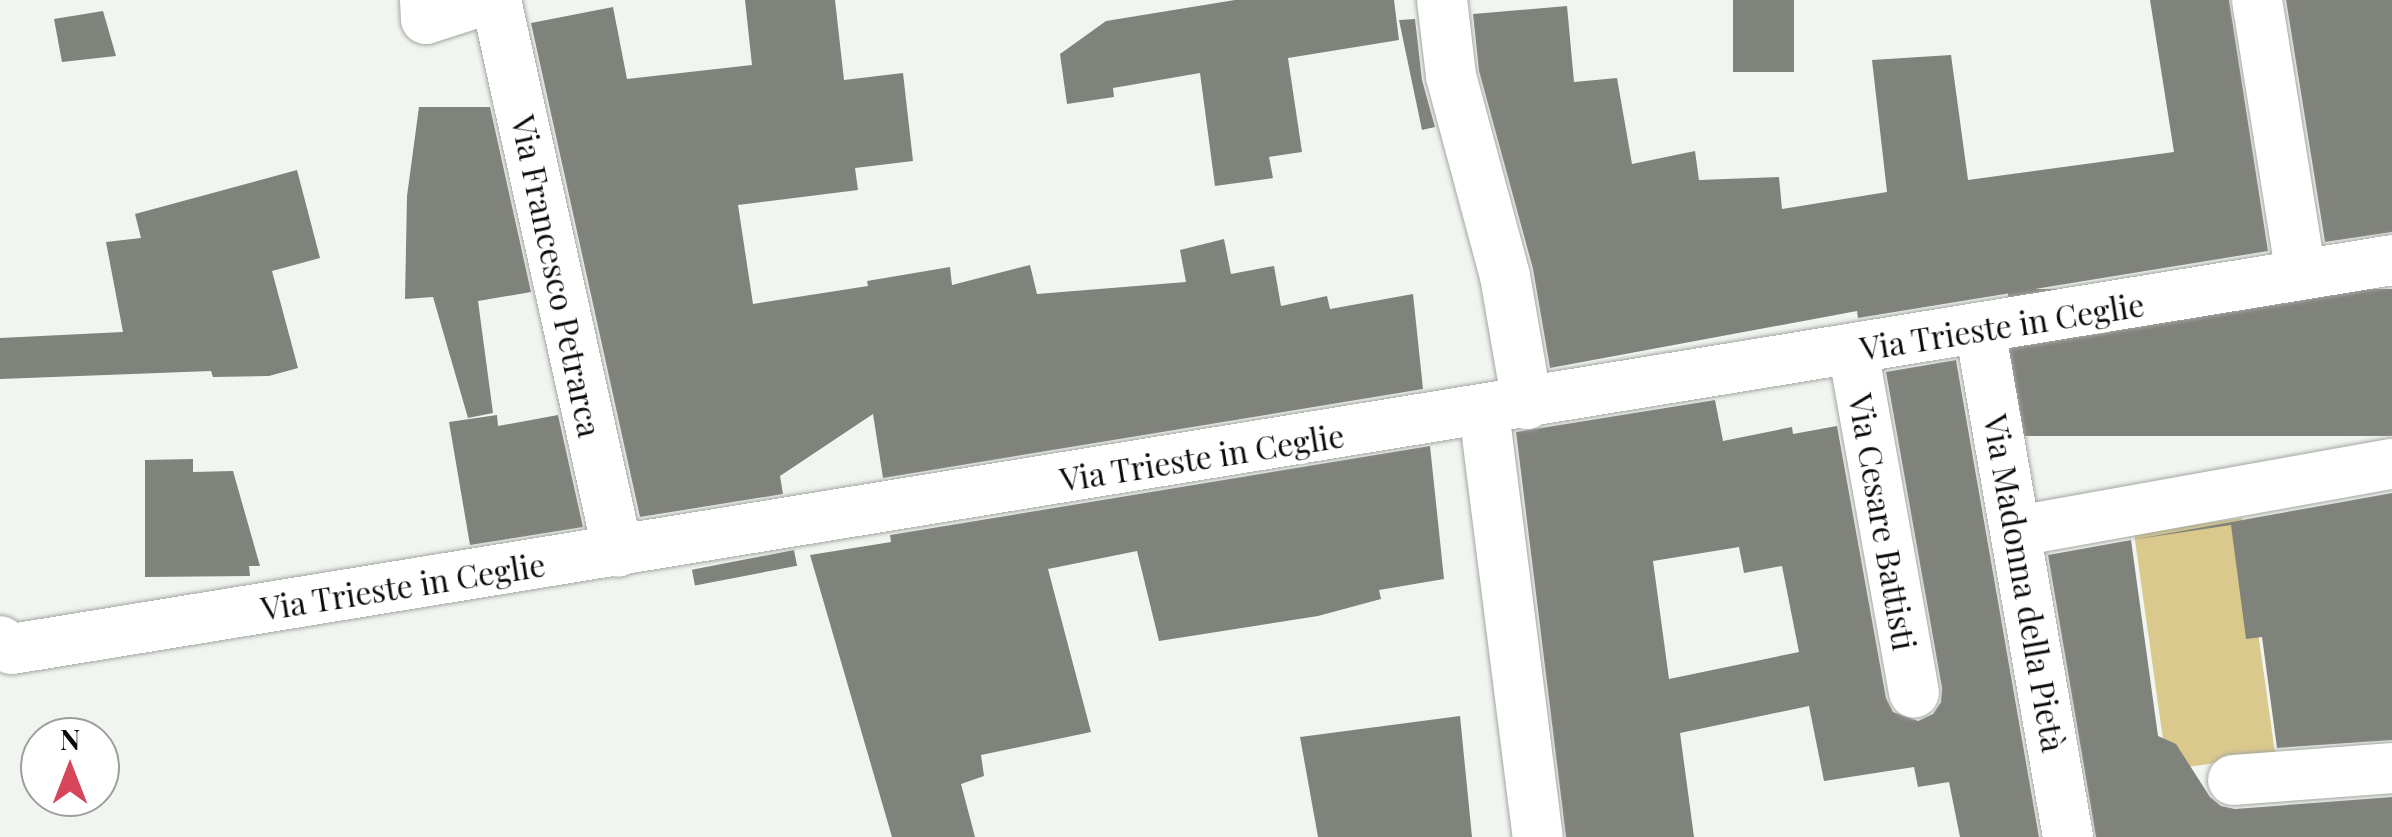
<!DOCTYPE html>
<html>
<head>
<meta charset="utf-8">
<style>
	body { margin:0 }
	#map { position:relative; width:2392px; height:837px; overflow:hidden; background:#f1f5f0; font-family:"Playfair Display",serif }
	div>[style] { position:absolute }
	.green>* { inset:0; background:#dbc88c; transform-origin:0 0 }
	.building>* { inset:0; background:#80827c; transform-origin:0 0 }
	.roads { filter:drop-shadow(0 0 2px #a3a7a2) drop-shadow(0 0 2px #a3a7a2) }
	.street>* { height:50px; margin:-25px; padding:0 25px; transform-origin:25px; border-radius:25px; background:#fff }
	span { translate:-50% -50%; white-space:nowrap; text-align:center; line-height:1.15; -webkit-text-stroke:8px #fff; paint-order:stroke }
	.street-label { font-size:32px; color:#0b0c0a }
	.north { position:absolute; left:20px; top:717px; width:100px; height:100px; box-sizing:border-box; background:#fff; border:2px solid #9d9e9d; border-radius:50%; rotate:0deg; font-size:28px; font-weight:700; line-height:40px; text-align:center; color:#0b0c0a }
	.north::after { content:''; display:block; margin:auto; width:35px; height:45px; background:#d6455a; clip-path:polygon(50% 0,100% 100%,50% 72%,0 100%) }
</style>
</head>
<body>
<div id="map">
	<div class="green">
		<div style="left:2242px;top:518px;width:239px;height:109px;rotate:82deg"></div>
	</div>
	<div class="building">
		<div style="clip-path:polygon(745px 0,835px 0,844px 80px,903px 73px,913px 161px,855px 168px,858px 190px,738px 205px,753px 304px,868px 286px,867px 281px,950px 267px,952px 285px,1030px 265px,1037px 294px,1186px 282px,1180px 250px,1224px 239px,1231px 274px,1274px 266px,1281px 306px,1327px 296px,1330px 309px,1413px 294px,1423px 389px,883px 478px,873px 414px,780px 476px,783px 494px,640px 517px,531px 23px,613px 7px,627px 79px,752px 65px)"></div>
		<div style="clip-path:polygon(1235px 0,1394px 0,1399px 40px,1288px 58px,1302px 152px,1269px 157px,1273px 178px,1215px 186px,1200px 73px,1113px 88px,1114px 97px,1067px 104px,1060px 54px,1106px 21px)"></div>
		<div style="left:1733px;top:0;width:61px;height:72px"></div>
		<div style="clip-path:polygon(2150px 0,2229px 0,2268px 251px,1858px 318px,1857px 311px,1550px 368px,1533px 269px,1479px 71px,1473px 14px,1567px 6px,1574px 82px,1617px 78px,1632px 164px,1695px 151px,1699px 180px,1779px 177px,1782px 209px,1887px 192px,1872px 60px,1951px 55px,1968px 180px,2174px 152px)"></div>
		<div style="clip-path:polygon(2286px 0,2392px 0,2392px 232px,2325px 242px)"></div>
		<div style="clip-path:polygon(103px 11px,116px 56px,62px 62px,54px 19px)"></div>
		<div style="clip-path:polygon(1415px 19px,1422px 80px,1435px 127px,1422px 130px,1399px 20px)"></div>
		<div style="clip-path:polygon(419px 107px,490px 107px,531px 292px,478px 301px,493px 413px,468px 418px,433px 297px,405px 299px,407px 196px)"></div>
		<div style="clip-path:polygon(297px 170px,320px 258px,272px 271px,298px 368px,269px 376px,213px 377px,211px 371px,0 379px,0 338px,123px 332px,106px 242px,141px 238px,135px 214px)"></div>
		<div style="left:2392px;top:289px;width:147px;height:384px;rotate:90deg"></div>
		<div style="clip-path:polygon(evenodd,1956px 360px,2039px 837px,1960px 837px,1949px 782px,1918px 787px,1914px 767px,1824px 781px,1809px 706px,1680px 733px,1694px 837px,1566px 837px,1516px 432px,1715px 400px,1723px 441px,1792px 427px,1793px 434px,1837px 426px,1886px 698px,1893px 712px,1918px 721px,1933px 714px,1941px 702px,1942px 688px,1886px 372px,1956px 360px,1739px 547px,1744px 573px,1782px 566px,1799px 652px,1669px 679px,1653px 561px,1739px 547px)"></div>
		<div style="clip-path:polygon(497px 415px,498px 426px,558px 415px,583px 527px,470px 545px,449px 422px)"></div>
		<div style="clip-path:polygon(1430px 446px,1444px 579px,1379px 590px,1381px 599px,1318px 616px,1159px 641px,1137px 551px,1048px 569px,1091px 732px,981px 755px,984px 776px,961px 784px,975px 837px,892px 837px,810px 555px,891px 542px,890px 535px)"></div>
		<div style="clip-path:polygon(193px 459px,193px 472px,233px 471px,260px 566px,249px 566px,250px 576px,145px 577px,145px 460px)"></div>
		<div style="clip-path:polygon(2392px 493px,2392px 740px,2277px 748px,2262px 637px,2246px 639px,2231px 525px,2131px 540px,2158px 736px,2176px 744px,2210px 797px,2221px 806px,2235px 809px,2392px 797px,2392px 837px,2096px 837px,2048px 555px)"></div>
		<div style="left:794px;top:550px;width:16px;height:104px;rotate:79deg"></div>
		<div style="clip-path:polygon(1460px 716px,1472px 837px,1318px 837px,1300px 737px)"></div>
	</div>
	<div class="roads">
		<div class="street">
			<div style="left:425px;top:0;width:19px;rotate:87deg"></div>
			<div style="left:426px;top:19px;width:62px;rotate:-17.9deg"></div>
			<div style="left:496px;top:0;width:565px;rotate:77.54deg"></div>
			<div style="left:1442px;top:0;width:77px;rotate:83.2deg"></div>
			<div style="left:1451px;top:76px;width:207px;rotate:74.9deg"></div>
			<div style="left:1505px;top:276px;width:130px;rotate:80.2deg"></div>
			<div style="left:2257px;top:0;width:278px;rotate:80.9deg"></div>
			<div style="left:1980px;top:329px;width:516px;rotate:80.17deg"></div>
			<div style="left:1853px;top:350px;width:348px;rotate:79.9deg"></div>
			<div style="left:1484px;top:412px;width:428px;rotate:82.8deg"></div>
			<div style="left:2018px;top:531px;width:380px;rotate:-10.2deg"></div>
			<div style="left:0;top:641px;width:14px;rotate:34deg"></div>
			<div style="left:12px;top:649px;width:2412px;rotate:-9.28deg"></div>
			<div style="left:2233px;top:780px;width:159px;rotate:-4.3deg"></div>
		</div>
	</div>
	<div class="street-label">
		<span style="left:557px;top:276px;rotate:78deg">Via Francesco Petrarca</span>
		<span style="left:2002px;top:326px;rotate:-9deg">Via Trieste in Ceglie</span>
		<span style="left:1202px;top:457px;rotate:-9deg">Via Trieste in Ceglie</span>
		<span style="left:1883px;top:522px;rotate:80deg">Via Cesare Battisti</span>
		<span style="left:2025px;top:583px;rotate:80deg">Via Madonna della Pietà</span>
		<span style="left:403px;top:586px;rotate:-9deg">Via Trieste in Ceglie</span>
	</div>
	<div class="north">N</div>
</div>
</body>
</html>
